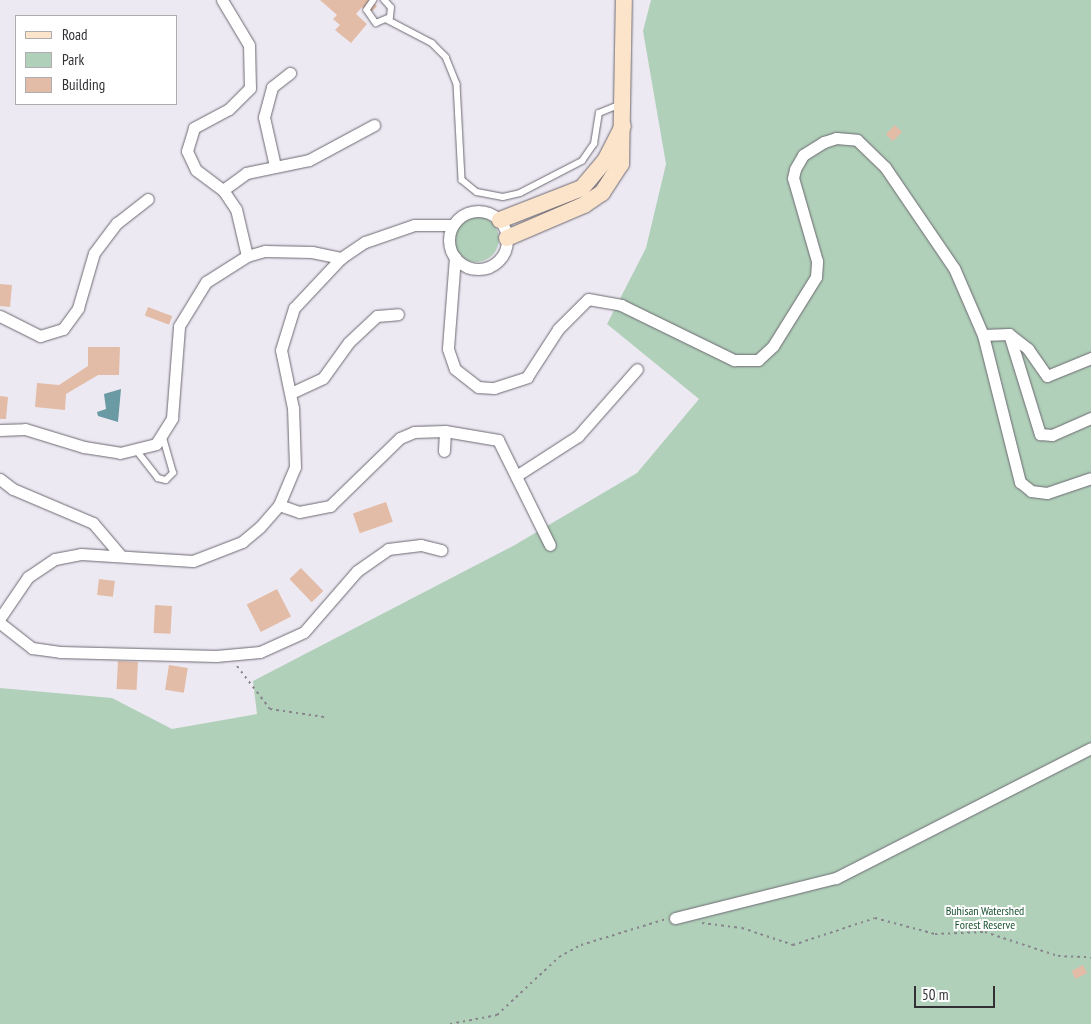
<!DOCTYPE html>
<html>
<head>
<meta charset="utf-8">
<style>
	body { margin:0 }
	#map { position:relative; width:1091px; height:1024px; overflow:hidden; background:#ede9f3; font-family:"PT Sans Narrow",sans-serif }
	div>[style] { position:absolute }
	.green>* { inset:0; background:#b0d0b9 }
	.round { border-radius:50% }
	.water>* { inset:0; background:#6a9aa3 }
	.building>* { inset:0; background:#e2bca6; transform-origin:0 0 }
	.path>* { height:2px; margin-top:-1px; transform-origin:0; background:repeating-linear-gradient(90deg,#88858c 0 2.5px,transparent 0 6.5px) }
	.roads { filter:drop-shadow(0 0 1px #6c6871) drop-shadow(0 0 1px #6c6871) }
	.lane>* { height:5.5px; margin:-2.75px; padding:0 2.75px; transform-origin:2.75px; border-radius:2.75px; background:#fff }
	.street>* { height:11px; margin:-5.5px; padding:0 5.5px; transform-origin:5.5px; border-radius:5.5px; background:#fff }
	.street>.ring { margin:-5.5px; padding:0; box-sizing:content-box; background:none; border:11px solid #fff; border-radius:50% }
	.secondary>* { height:16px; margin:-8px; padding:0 8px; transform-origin:8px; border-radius:8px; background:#fbe4c9 }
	span { translate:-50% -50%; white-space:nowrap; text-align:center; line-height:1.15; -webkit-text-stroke:4px #fff; paint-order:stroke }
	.park-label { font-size:12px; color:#195331 }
	.legend { position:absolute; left:15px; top:15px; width:162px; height:90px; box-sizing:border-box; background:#fff; border:1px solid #adacae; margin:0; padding:6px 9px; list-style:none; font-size:15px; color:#323034 }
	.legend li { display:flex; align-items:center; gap:10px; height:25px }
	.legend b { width:25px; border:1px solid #adacae }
	.scale { position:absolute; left:914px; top:986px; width:81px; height:22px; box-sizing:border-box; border:2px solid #323034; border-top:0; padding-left:6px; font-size:15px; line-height:18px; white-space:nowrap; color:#323034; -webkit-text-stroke:4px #fff; paint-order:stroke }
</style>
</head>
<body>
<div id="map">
	<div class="green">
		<div style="clip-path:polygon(651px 0,1091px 0,1091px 1024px,0 1024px,0 688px,112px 698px,172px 729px,257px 714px,253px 681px,513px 546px,637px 473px,699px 399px,607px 324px,646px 248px,666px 164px,643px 31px)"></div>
		<div class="round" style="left:453px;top:216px;width:46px;height:46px"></div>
	</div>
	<div class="water">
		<div style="clip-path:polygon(121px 389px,118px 422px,98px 416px,97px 412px,106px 409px,104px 394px)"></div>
	</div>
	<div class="building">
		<div style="clip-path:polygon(320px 0,370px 0,377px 6px,370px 14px,362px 7px,356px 14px,367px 24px,351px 43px,335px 30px,340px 25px,333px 19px,337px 15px)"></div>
		<div style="left:895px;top:125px;width:10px;height:13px;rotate:45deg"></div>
		<div style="left:0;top:284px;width:12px;height:22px;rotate:5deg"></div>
		<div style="left:148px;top:307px;width:26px;height:9px;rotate:21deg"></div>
		<div style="clip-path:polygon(88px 347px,120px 347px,119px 375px,98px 375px,66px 394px,65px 410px,35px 407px,37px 383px,59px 385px,88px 366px)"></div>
		<div style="clip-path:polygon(0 396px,8px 397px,6px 419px,0 419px)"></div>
		<div style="left:386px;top:502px;width:21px;height:35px;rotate:71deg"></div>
		<div style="left:301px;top:568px;width:32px;height:16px;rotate:46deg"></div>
		<div style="left:99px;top:579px;width:16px;height:16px;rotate:7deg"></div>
		<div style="left:277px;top:589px;width:31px;height:34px;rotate:63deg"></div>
		<div style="left:155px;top:605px;width:17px;height:28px;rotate:3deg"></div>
		<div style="left:118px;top:661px;width:20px;height:28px;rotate:3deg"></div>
		<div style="left:169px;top:665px;width:19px;height:25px;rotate:9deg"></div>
		<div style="left:1083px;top:965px;width:9px;height:13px;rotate:63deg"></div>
	</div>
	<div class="path">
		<div style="left:237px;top:666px;width:54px;rotate:52.5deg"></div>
		<div style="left:270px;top:709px;width:55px;rotate:8.4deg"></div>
		<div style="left:702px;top:923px;width:40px;rotate:7.1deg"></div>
		<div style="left:742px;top:928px;width:54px;rotate:18.4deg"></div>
		<div style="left:793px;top:945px;width:86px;rotate:-18.2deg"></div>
		<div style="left:875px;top:918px;width:62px;rotate:14.9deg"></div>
		<div style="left:935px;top:934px;width:50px;rotate:-2.3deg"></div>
		<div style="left:985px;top:932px;width:77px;rotate:18.2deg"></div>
		<div style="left:1058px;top:956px;width:33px;rotate:2deg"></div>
		<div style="left:450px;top:1024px;width:48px;rotate:-10.8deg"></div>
		<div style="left:497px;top:1015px;width:85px;rotate:-43.1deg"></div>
		<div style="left:559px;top:957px;width:25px;rotate:-29deg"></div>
		<div style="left:581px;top:945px;width:89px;rotate:-17deg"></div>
	</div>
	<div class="roads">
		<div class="lane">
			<div style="left:374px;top:0;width:12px;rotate:125deg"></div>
			<div style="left:367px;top:10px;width:16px;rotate:55deg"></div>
			<div style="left:376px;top:23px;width:15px;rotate:-23deg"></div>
			<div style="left:390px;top:17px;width:9px;rotate:-84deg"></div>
			<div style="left:391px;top:8px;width:11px;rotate:-131deg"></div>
			<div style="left:388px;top:20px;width:50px;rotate:27.6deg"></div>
			<div style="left:432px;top:43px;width:20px;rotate:45deg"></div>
			<div style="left:446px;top:57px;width:29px;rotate:68deg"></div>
			<div style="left:457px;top:84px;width:96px;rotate:87deg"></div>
			<div style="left:462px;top:180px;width:19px;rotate:39deg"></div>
			<div style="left:477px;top:192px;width:26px;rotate:11deg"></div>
			<div style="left:503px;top:197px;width:17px;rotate:-13deg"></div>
			<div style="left:520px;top:193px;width:70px;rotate:-27.3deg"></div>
			<div style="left:582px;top:161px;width:21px;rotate:-55deg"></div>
			<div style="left:594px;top:144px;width:31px;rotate:-81deg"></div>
			<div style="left:599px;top:113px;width:24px;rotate:-22deg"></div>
			<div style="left:138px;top:452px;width:33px;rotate:52deg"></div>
			<div style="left:158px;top:478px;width:8px;rotate:14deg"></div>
			<div style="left:166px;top:480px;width:10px;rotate:-45deg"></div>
			<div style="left:173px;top:473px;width:37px;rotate:-106deg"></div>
		</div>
		<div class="street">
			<div style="left:222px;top:0;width:52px;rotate:59deg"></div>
			<div style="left:249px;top:45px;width:43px;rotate:88.7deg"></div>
			<div style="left:250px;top:88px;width:30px;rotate:135deg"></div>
			<div style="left:229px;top:109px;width:40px;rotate:152deg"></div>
			<div style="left:194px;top:128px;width:24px;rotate:107deg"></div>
			<div style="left:187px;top:151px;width:21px;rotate:65deg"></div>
			<div style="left:196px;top:170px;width:34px;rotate:37deg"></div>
			<div style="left:223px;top:190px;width:23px;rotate:56deg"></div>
			<div style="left:236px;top:209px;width:48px;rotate:76.8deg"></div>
			<div style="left:275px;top:166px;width:50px;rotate:-102.7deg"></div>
			<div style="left:264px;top:117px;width:31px;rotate:-75deg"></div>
			<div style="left:272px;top:87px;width:23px;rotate:-38deg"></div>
			<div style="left:223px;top:190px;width:29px;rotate:-36deg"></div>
			<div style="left:246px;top:173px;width:64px;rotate:-11.7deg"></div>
			<div style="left:309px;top:160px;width:74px;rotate:-28.3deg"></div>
			<div class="ring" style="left:449px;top:211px;width:47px;height:47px"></div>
			<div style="left:455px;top:257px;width:92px;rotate:94.4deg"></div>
			<div style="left:448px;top:349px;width:21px;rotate:71deg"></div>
			<div style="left:455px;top:369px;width:29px;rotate:38deg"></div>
			<div style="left:478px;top:387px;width:16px;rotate:4deg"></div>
			<div style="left:494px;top:388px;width:35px;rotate:-18deg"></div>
			<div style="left:527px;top:377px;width:57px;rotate:-57.1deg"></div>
			<div style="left:558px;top:329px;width:42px;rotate:-45deg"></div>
			<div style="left:588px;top:299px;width:34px;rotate:10deg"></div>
			<div style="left:621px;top:305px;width:126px;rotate:26deg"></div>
			<div style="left:734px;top:360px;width:24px"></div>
			<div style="left:758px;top:360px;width:21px;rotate:-43deg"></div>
			<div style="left:773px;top:346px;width:81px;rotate:-58.1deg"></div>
			<div style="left:816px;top:277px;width:16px;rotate:-86deg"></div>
			<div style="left:817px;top:261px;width:86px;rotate:-106.1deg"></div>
			<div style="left:793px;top:178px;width:9px;rotate:-77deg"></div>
			<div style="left:795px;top:169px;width:16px;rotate:-60deg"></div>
			<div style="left:803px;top:155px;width:25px;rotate:-32deg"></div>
			<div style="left:824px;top:142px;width:13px;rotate:-18deg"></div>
			<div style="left:836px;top:138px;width:21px;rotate:5deg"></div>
			<div style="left:857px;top:140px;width:39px;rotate:44deg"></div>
			<div style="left:885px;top:167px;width:122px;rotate:55.7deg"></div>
			<div style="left:954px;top:268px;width:73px;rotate:66.6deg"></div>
			<div style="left:983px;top:335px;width:152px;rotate:75.9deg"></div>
			<div style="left:1020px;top:482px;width:14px;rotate:39deg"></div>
			<div style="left:1031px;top:491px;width:16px;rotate:7deg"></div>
			<div style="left:1047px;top:493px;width:46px;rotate:-18.8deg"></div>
			<div style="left:0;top:316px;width:45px;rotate:26.6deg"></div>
			<div style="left:40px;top:336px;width:24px;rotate:-17deg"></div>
			<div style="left:63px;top:329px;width:26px;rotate:-54deg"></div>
			<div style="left:78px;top:308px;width:57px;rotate:-73.8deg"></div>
			<div style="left:94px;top:253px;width:38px;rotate:-53deg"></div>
			<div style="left:117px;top:223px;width:39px;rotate:-38deg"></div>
			<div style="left:1009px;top:334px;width:24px;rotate:38deg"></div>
			<div style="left:1028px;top:349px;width:33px;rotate:55deg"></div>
			<div style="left:1047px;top:376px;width:48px;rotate:-22.2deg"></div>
			<div style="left:983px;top:335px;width:26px;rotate:-2deg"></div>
			<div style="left:1009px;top:334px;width:105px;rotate:72.8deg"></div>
			<div style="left:1040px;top:434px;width:12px;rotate:5deg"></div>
			<div style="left:1052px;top:435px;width:43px;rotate:-23.6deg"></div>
			<div style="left:291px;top:393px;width:35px;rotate:-25deg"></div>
			<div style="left:323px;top:378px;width:44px;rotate:-54.2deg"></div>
			<div style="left:349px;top:342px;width:38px;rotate:-43deg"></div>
			<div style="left:377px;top:316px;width:21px;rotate:-5deg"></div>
			<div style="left:0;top:430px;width:25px;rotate:-2deg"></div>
			<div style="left:25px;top:429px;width:62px;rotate:17deg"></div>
			<div style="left:84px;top:447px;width:36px;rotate:9deg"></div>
			<div style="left:120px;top:453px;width:37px;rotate:-14deg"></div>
			<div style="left:156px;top:444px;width:31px;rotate:-58deg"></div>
			<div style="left:172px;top:418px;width:92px;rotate:-85.6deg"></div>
			<div style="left:179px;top:326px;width:52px;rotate:-58.5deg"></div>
			<div style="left:206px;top:282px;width:49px;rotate:-32.4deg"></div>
			<div style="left:247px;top:256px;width:19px;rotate:-16deg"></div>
			<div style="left:265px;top:251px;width:47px;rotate:1.2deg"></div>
			<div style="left:312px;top:252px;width:30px;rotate:12deg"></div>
			<div style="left:445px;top:431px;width:54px;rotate:9.6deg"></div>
			<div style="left:498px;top:440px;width:117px;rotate:63.7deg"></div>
			<div style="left:516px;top:476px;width:74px;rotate:-32.8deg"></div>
			<div style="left:578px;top:436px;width:89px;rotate:-48.6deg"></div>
			<div style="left:0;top:479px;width:16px;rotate:38deg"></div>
			<div style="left:13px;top:489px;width:87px;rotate:23deg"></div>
			<div style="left:93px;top:523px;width:43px;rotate:49.7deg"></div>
			<div style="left:279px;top:505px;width:21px;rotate:19deg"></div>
			<div style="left:299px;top:512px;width:32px;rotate:-11deg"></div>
			<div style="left:330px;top:506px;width:98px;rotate:-44.2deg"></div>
			<div style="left:400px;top:438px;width:15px;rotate:-23deg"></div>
			<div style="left:414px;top:432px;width:31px;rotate:-2deg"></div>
			<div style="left:445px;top:431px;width:20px;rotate:93deg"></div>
			<div style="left:0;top:618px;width:50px;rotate:-55.7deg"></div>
			<div style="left:28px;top:577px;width:32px;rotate:-34deg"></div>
			<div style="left:55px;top:559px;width:26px;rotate:-11deg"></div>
			<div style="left:81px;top:554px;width:112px;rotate:3.6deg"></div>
			<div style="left:193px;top:561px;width:53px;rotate:-21.2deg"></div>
			<div style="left:242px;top:542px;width:23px;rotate:-40deg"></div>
			<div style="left:260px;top:527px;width:29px;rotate:-49deg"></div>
			<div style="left:279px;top:505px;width:41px;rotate:-67.2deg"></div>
			<div style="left:295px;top:467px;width:59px;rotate:-91.9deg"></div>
			<div style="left:293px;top:408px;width:59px;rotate:-101.7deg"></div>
			<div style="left:281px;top:350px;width:44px;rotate:-72.8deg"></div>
			<div style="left:294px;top:308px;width:69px;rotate:-46.8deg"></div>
			<div style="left:341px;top:258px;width:29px;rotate:-34deg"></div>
			<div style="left:365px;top:242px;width:52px;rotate:-19.1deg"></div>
			<div style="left:414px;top:225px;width:39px"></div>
			<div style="left:0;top:623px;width:41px;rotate:38deg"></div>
			<div style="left:32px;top:648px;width:28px;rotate:8deg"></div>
			<div style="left:60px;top:652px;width:156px;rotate:1.5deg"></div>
			<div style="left:216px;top:656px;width:44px;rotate:-5.2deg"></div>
			<div style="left:260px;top:652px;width:48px;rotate:-24.4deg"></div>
			<div style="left:304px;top:632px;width:81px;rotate:-49deg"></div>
			<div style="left:357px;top:571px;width:38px;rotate:-35deg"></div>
			<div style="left:388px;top:549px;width:33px;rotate:-7deg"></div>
			<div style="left:421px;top:545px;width:21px;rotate:14deg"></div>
			<div style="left:675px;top:918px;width:166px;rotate:-14deg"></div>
			<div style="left:836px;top:878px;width:286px;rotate:-27deg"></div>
		</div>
		<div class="secondary">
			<div style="left:500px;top:220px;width:88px;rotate:-21.3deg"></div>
			<div style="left:582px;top:188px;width:38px;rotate:-50deg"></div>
			<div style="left:606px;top:159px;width:37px;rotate:-63deg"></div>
			<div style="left:507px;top:238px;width:84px;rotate:-23.2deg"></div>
			<div style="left:584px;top:205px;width:22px;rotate:-34deg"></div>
			<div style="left:602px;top:193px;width:35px;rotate:-57deg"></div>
			<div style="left:621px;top:164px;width:164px;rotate:-89deg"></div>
		</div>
	</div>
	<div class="park-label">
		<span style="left:985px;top:918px">Buhisan Watershed<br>Forest Reserve</span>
	</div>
	<ul class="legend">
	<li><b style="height:6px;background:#fbe4c9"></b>Road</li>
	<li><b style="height:14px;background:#b0d0b9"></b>Park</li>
	<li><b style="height:14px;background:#e2bca6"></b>Building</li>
	</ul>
	<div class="scale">50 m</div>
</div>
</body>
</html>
